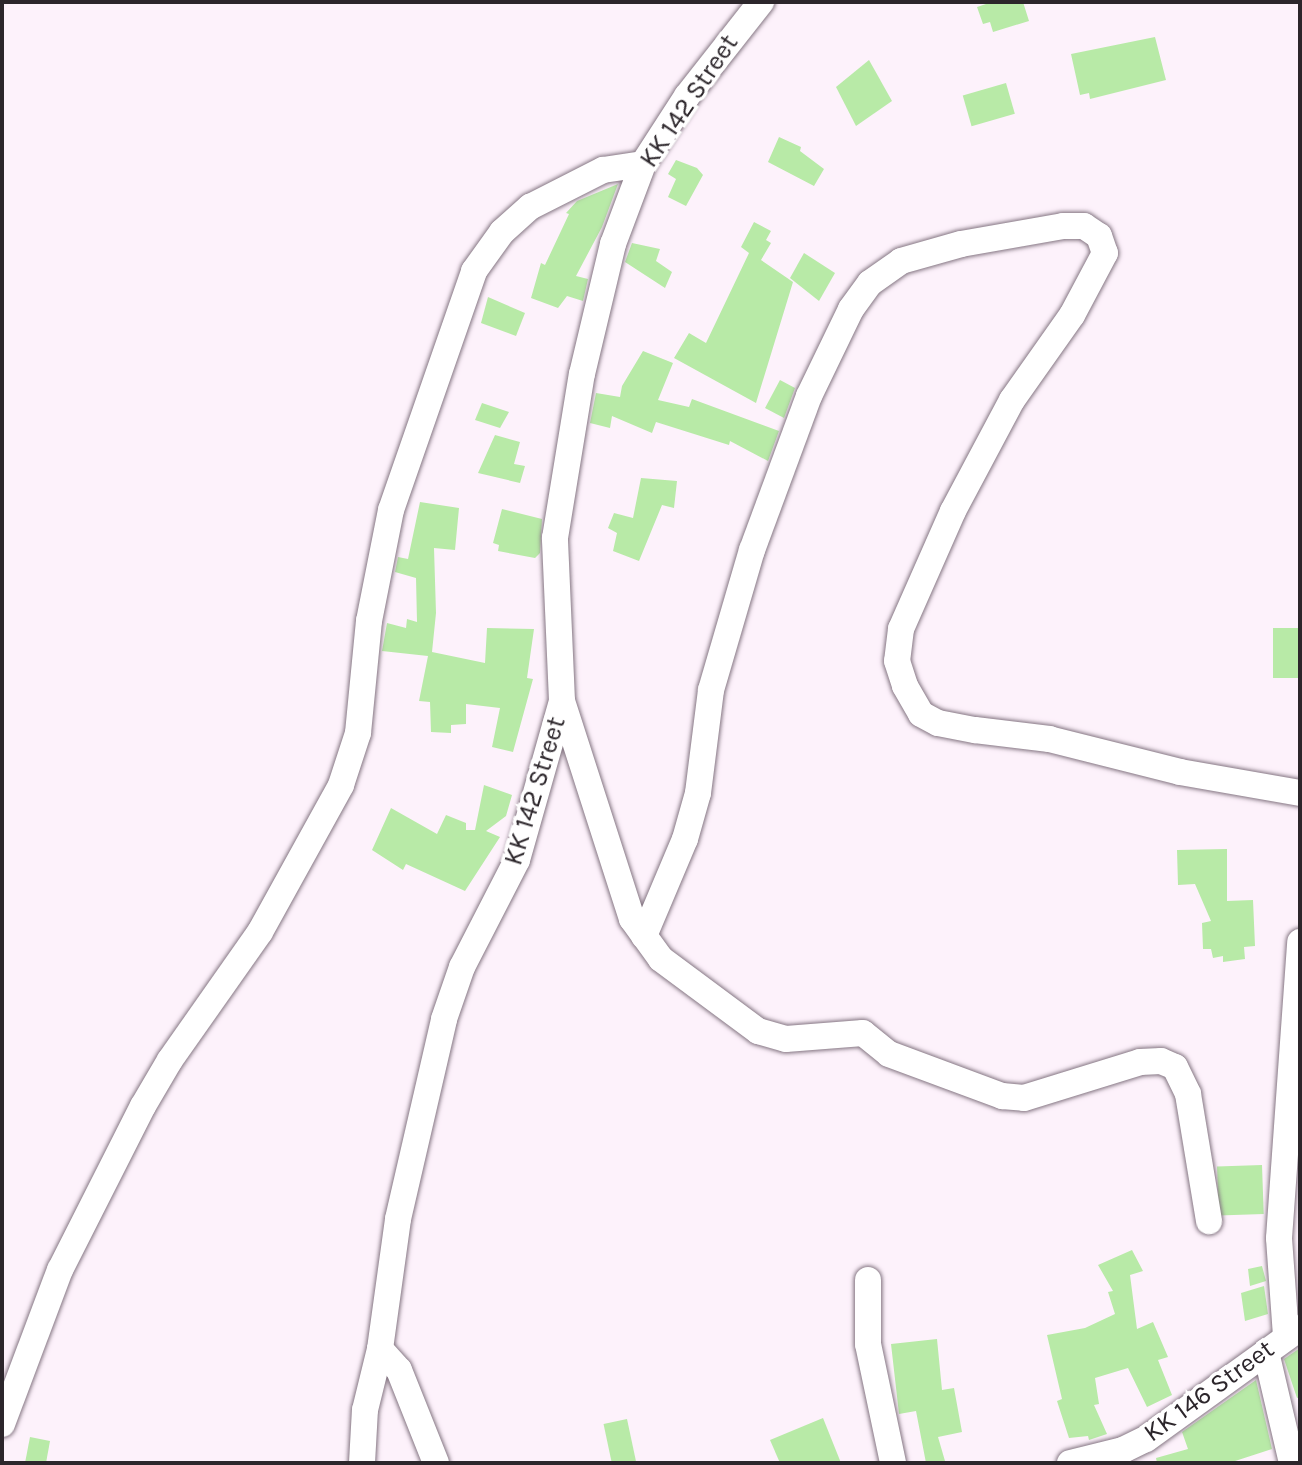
<!DOCTYPE html>
<html>
<head>
<meta charset="utf-8">
<style>
	body { margin:0 }
	#map { position:relative; width:1302px; height:1465px; overflow:hidden; background:#fdf2fb; font-family:Karla,sans-serif }
	div>[style] { position:absolute }
	.building>* { inset:0; background:#b8eaa7; transform-origin:0 0 }
	.roads { filter:drop-shadow(0 0 2px #857683) drop-shadow(0 0 2px #857683) }
	.minor>* { height:26px; margin:-13px; padding:0 13px; transform-origin:13px; border-radius:13px; background:#fff }
	span { translate:-50% -50%; white-space:nowrap; text-align:center; line-height:1.15; -webkit-text-stroke:7px #fff; paint-order:stroke }
	.street-label { font-size:26px; color:#2c262b }
	.frame { position:absolute; inset:0; border:4px solid #2c262b; pointer-events:none }
</style>
</head>
<body>
<div id="map">
	<div class="building">
		<div style="clip-path:polygon(992px 2px,1023px 2px,1029px 21px,993px 32px,990px 22px,983px 24px,977px 7px)"></div>
		<div style="clip-path:polygon(1155px 37px,1166px 80px,1090px 99px,1089px 93px,1080px 95px,1071px 54px)"></div>
		<div style="clip-path:polygon(869px 60px,892px 101px,856px 126px,836px 87px)"></div>
		<div style="left:1006px;top:83px;width:32px;height:45px;rotate:74deg"></div>
		<div style="clip-path:polygon(779px 137px,801px 147px,800px 151px,824px 169px,814px 186px,768px 162px)"></div>
		<div style="clip-path:polygon(676px 160px,697px 168px,703px 175px,686px 206px,668px 197px,676px 179px,668px 174px)"></div>
		<div style="clip-path:polygon(618px 184px,602px 227px,576px 276px,588px 279px,583px 301px,567px 296px,558px 308px,531px 298px,541px 263px,545px 265px,569px 214px,566px 213px,577px 201px)"></div>
		<div style="clip-path:polygon(754px 222px,771px 231px,766px 240px,771px 243px,761px 260px,793px 282px,756px 403px,674px 358px,689px 333px,706px 343px,749px 253px,741px 247px)"></div>
		<div style="clip-path:polygon(632px 243px,660px 249px,656px 261px,672px 272px,665px 288px,625px 262px)"></div>
		<div style="clip-path:polygon(804px 253px,835px 273px,819px 301px,790px 278px)"></div>
		<div style="clip-path:polygon(488px 297px,525px 313px,516px 336px,481px 323px)"></div>
		<div style="clip-path:polygon(643px 351px,673px 363px,658px 400px,689px 407px,692px 399px,779px 431px,768px 461px,730px 441px,729px 445px,656px 422px,652px 433px,612px 416px,610px 428px,590px 423px,596px 393px,620px 397px,622px 386px)"></div>
		<div style="clip-path:polygon(780px 380px,795px 388px,784px 418px,765px 408px)"></div>
		<div style="clip-path:polygon(482px 403px,509px 412px,500px 428px,475px 420px)"></div>
		<div style="clip-path:polygon(495px 435px,520px 442px,514px 464px,525px 466px,520px 483px,478px 473px)"></div>
		<div style="clip-path:polygon(641px 478px,677px 481px,674px 508px,662px 505px,639px 561px,613px 551px,617px 533px,608px 528px,614px 513px,633px 518px)"></div>
		<div style="clip-path:polygon(420px 502px,459px 508px,455px 550px,434px 548px,436px 613px,432px 652px,485px 663px,487px 628px,534px 629px,527px 678px,533px 679px,513px 752px,492px 747px,500px 708px,466px 704px,466px 724px,451px 725px,451px 733px,431px 732px,430px 702px,419px 701px,428px 656px,382px 651px,387px 623px,406px 628px,407px 619px,417px 622px,416px 578px,395px 572px,398px 557px,408px 559px)"></div>
		<div style="clip-path:polygon(502px 509px,542px 519px,540px 553px,535px 558px,498px 551px,499px 545px,493px 543px)"></div>
		<div style="left:1300px;top:628px;width:50px;height:27px;rotate:90deg"></div>
		<div style="clip-path:polygon(484px 785px,512px 795px,506px 816px,486px 831px,500px 837px,465px 891px,406px 864px,403px 870px,372px 850px,391px 808px,437px 834px,446px 815px,466px 823px,466px 830px,475px 830px)"></div>
		<div style="clip-path:polygon(1227px 849px,1227px 901px,1253px 900px,1255px 946px,1244px 947px,1245px 959px,1223px 962px,1223px 956px,1213px 958px,1211px 949px,1203px 949px,1202px 923px,1211px 921px,1195px 884px,1178px 885px,1177px 850px)"></div>
		<div style="left:1262px;top:1165px;width:49px;height:45px;rotate:88deg"></div>
		<div style="clip-path:polygon(1132px 1250px,1143px 1271px,1130px 1275px,1137px 1329px,1153px 1322px,1168px 1357px,1158px 1360px,1172px 1395px,1147px 1407px,1128px 1368px,1095px 1378px,1099px 1404px,1094px 1405px,1107px 1434px,1089px 1440px,1088px 1436px,1069px 1438px,1057px 1401px,1062px 1399px,1047px 1335px,1085px 1328px,1115px 1314px,1108px 1292px,1113px 1291px,1098px 1265px)"></div>
		<div style="clip-path:polygon(1262px 1266px,1266px 1281px,1250px 1286px,1248px 1269px)"></div>
		<div style="clip-path:polygon(1264px 1286px,1268px 1314px,1245px 1321px,1241px 1293px)"></div>
		<div style="clip-path:polygon(937px 1339px,942px 1390px,954px 1388px,962px 1432px,938px 1437px,945px 1461px,926px 1463px,916px 1411px,899px 1414px,891px 1344px)"></div>
		<div style="clip-path:polygon(1300px 1348px,1300px 1397px,1297px 1398px,1284px 1359px)"></div>
		<div style="clip-path:polygon(1256px 1380px,1272px 1449px,1229px 1463px,1157px 1463px,1156px 1458px,1188px 1449px,1182px 1432px)"></div>
		<div style="clip-path:polygon(823px 1418px,841px 1463px,780px 1463px,770px 1440px)"></div>
		<div style="left:627px;top:1419px;width:45px;height:24px;rotate:78deg"></div>
		<div style="clip-path:polygon(30px 1437px,50px 1441px,46px 1463px,25px 1463px)"></div>
	</div>
	<div class="roads">
		<div class="minor">
			<div style="left:562px;top:701px;width:229px;rotate:72.2deg"></div>
			<div style="left:632px;top:919px;width:49px;rotate:54.1deg"></div>
			<div style="left:661px;top:959px;width:121px;rotate:36.6deg"></div>
			<div style="left:758px;top:1031px;width:29px;rotate:16deg"></div>
			<div style="left:786px;top:1039px;width:77px;rotate:-4.5deg"></div>
			<div style="left:863px;top:1033px;width:33px;rotate:39deg"></div>
			<div style="left:889px;top:1054px;width:121px;rotate:20.4deg"></div>
			<div style="left:1002px;top:1096px;width:22px;rotate:5deg"></div>
			<div style="left:1024px;top:1098px;width:121px;rotate:-17.2deg"></div>
			<div style="left:1140px;top:1062px;width:21px;rotate:-3deg"></div>
			<div style="left:1161px;top:1061px;width:15px;rotate:23deg"></div>
			<div style="left:1175px;top:1067px;width:30px;rotate:64deg"></div>
			<div style="left:1188px;top:1094px;width:129px;rotate:80.6deg"></div>
			<div style="left:644px;top:936px;width:105px;rotate:-67.1deg"></div>
			<div style="left:685px;top:839px;width:48px;rotate:-74.2deg"></div>
			<div style="left:698px;top:793px;width:104px;rotate:-82.8deg"></div>
			<div style="left:711px;top:690px;width:146px;rotate:-73.7deg"></div>
			<div style="left:752px;top:550px;width:164px;rotate:-69.7deg"></div>
			<div style="left:809px;top:396px;width:97px;rotate:-64.2deg"></div>
			<div style="left:851px;top:309px;width:32px;rotate:-54deg"></div>
			<div style="left:870px;top:283px;width:38px;rotate:-35deg"></div>
			<div style="left:901px;top:261px;width:62px;rotate:-15.8deg"></div>
			<div style="left:961px;top:244px;width:104px;rotate:-10deg"></div>
			<div style="left:1063px;top:226px;width:21px"></div>
			<div style="left:1084px;top:226px;width:18px;rotate:34deg"></div>
			<div style="left:1099px;top:236px;width:18px;rotate:71deg"></div>
			<div style="left:1105px;top:253px;width:70px;rotate:118deg"></div>
			<div style="left:1072px;top:315px;width:104px;rotate:125.2deg"></div>
			<div style="left:1012px;top:400px;width:126px;rotate:118deg"></div>
			<div style="left:953px;top:511px;width:129px;rotate:113.8deg"></div>
			<div style="left:901px;top:629px;width:32px;rotate:97deg"></div>
			<div style="left:897px;top:661px;width:26px;rotate:72deg"></div>
			<div style="left:905px;top:686px;width:32px;rotate:60deg"></div>
			<div style="left:921px;top:714px;width:19px;rotate:28deg"></div>
			<div style="left:938px;top:723px;width:38px;rotate:11deg"></div>
			<div style="left:975px;top:730px;width:75px;rotate:6.9deg"></div>
			<div style="left:1049px;top:739px;width:135px;rotate:14.1deg"></div>
			<div style="left:1180px;top:772px;width:122px;rotate:9.9deg"></div>
			<div style="left:868px;top:1280px;width:64px;rotate:90deg"></div>
			<div style="left:868px;top:1344px;width:122px;rotate:78.1deg"></div>
			<div style="left:1286px;top:1336px;width:98px;rotate:-94.1deg"></div>
			<div style="left:1279px;top:1238px;width:297px;rotate:-85.9deg"></div>
			<div style="left:380px;top:1349px;width:28px;rotate:48deg"></div>
			<div style="left:399px;top:1370px;width:100px;rotate:68.3deg"></div>
			<div style="left:1266px;top:1352px;width:114px;rotate:76.8deg"></div>
			<div style="left:2px;top:1424px;width:165px;rotate:-69.4deg"></div>
			<div style="left:60px;top:1270px;width:184px;rotate:-63.2deg"></div>
			<div style="left:143px;top:1106px;width:53px;rotate:-59.6deg"></div>
			<div style="left:170px;top:1060px;width:156px;rotate:-54.9deg"></div>
			<div style="left:260px;top:932px;width:168px;rotate:-61.1deg"></div>
			<div style="left:341px;top:785px;width:55px;rotate:-71.9deg"></div>
			<div style="left:358px;top:733px;width:113px;rotate:-84.4deg"></div>
			<div style="left:369px;top:621px;width:113px;rotate:-78.8deg"></div>
			<div style="left:391px;top:510px;width:253px;rotate:-70.8deg"></div>
			<div style="left:474px;top:271px;width:48px;rotate:-54.3deg"></div>
			<div style="left:502px;top:232px;width:38px;rotate:-42deg"></div>
			<div style="left:530px;top:207px;width:82px;rotate:-26.9deg"></div>
			<div style="left:603px;top:170px;width:40px;rotate:-8.5deg"></div>
			<div style="left:362px;top:1463px;width:53px;rotate:-86.8deg"></div>
			<div style="left:365px;top:1410px;width:63px;rotate:-76.2deg"></div>
			<div style="left:380px;top:1349px;width:131px;rotate:-82.1deg"></div>
			<div style="left:398px;top:1219px;width:205px;rotate:-77deg"></div>
			<div style="left:444px;top:1019px;width:55px;rotate:-70.9deg"></div>
			<div style="left:462px;top:967px;width:120px;rotate:-62.8deg"></div>
			<div style="left:517px;top:860px;width:165px;rotate:-74.2deg"></div>
			<div style="left:562px;top:701px;width:163px;rotate:-92.5deg"></div>
			<div style="left:555px;top:538px;width:166px;rotate:-80.7deg"></div>
			<div style="left:582px;top:374px;width:134px;rotate:-76.6deg"></div>
			<div style="left:613px;top:244px;width:85px;rotate:-69.4deg"></div>
			<div style="left:643px;top:164px;width:81px;rotate:-57.1deg"></div>
			<div style="left:687px;top:96px;width:120px;rotate:-51.8deg"></div>
			<div style="left:1070px;top:1463px;width:55px;rotate:-13.8deg"></div>
			<div style="left:1123px;top:1450px;width:25px;rotate:-26deg"></div>
			<div style="left:1146px;top:1439px;width:190px;rotate:-35.8deg"></div>
		</div>
	</div>
	<div class="street-label">
		<span style="left:689px;top:101px;rotate:-56deg">KK 142 Street</span>
		<span style="left:535px;top:791px;rotate:-73deg">KK 142 Street</span>
		<span style="left:1209px;top:1391px;rotate:-36deg">KK 146 Street</span>
	</div>
	<div class="frame"></div>
</div>
</body>
</html>
